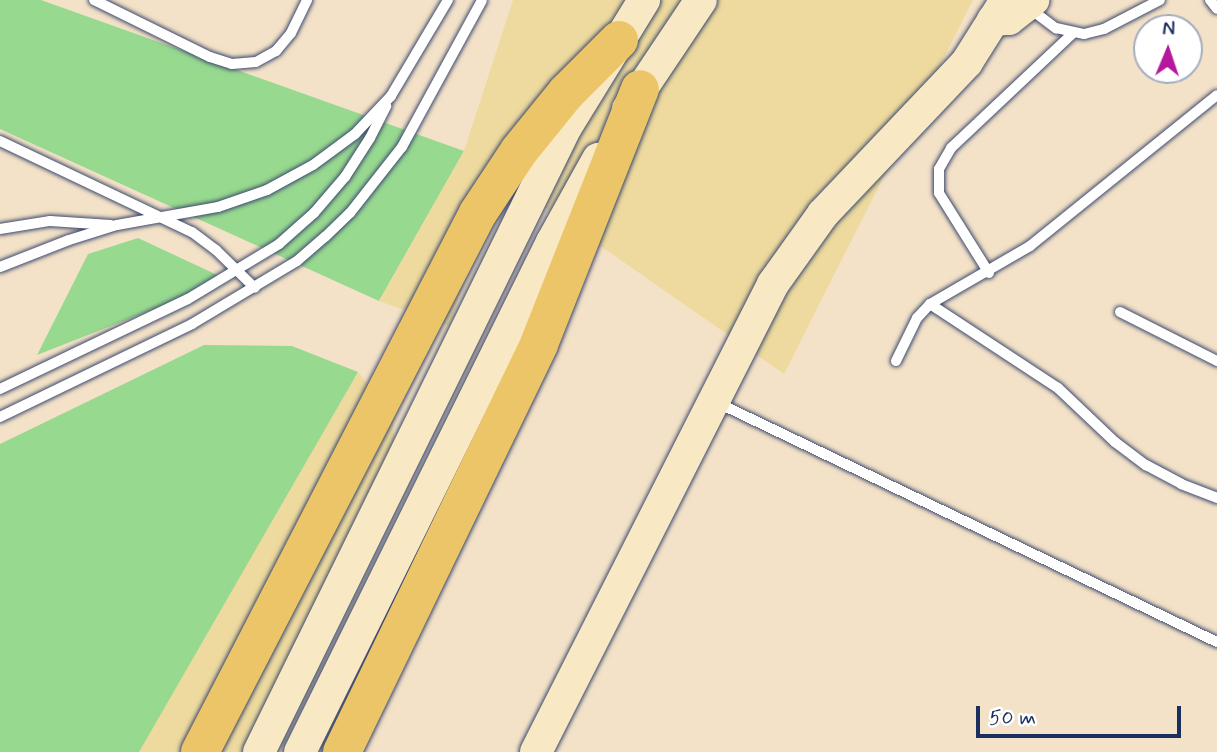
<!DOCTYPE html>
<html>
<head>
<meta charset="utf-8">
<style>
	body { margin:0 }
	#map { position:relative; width:1217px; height:752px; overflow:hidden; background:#f4e2c8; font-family:Mynerve,sans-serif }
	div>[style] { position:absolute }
	.green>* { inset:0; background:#98d990 }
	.sand>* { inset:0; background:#eeda9e }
	.roads { filter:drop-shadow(0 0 2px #3c4a6e) drop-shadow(0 0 2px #3c4a6e) }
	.lane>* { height:10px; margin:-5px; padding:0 5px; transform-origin:5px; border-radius:5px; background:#fff }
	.secondary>* { height:32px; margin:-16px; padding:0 16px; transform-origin:16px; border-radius:16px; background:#f8e8c3 }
	.highway>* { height:38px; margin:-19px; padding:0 19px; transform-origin:19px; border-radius:19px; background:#edc569 }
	span { translate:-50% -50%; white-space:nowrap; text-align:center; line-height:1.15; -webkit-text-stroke:7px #fff; paint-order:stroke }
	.north { position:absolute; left:1133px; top:14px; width:70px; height:70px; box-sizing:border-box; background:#fff; border:2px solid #a4acbf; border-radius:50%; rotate:2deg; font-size:19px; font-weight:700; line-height:28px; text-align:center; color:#1b2f5e }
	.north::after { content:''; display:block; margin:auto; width:24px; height:32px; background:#b5179e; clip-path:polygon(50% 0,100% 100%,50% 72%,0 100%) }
	.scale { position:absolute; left:976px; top:706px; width:205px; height:32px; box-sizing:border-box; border:4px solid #1b2f5e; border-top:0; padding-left:9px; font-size:21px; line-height:24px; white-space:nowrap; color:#1b2f5e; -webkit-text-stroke:5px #fff; paint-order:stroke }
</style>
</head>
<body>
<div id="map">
	<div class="green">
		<div style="clip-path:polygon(0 0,41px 0,464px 151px,379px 301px,0 129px)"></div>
		<div style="clip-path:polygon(138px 238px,228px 280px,37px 355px,88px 254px)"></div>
		<div style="clip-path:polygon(204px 345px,292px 346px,358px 372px,160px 752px,0 752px,0 444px)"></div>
	</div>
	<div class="sand">
		<div style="clip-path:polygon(513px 0,973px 0,784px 374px,516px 187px,483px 225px,449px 326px,379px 301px,464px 151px)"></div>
		<div style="clip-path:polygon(358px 372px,393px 415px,394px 461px,279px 752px,139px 752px)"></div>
	</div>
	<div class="roads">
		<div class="lane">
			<div style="left:94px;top:0;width:129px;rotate:26.2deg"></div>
			<div style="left:210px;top:57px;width:23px;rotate:18deg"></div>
			<div style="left:232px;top:64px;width:24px;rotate:-5deg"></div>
			<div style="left:256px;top:62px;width:23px;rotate:-29deg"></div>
			<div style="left:276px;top:51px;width:23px;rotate:-50deg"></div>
			<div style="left:291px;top:33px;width:37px;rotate:-64deg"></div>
			<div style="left:1210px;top:0;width:11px;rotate:52deg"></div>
			<div style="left:1029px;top:8px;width:34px;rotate:37deg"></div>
			<div style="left:1056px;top:28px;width:29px;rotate:12deg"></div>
			<div style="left:1084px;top:34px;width:21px;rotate:-14deg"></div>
			<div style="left:1104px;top:29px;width:63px;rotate:-27.4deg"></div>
			<div style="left:0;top:141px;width:212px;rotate:25.4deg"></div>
			<div style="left:192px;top:232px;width:30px;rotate:37deg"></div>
			<div style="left:216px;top:250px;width:54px;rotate:44.3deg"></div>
			<div style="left:0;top:229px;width:51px;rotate:-9.1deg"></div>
			<div style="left:50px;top:221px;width:61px;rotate:3.8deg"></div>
			<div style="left:0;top:267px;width:74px;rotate:-21.4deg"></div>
			<div style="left:69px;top:240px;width:50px;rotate:-17.4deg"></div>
			<div style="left:117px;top:225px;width:103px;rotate:-10.1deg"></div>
			<div style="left:218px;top:207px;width:52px;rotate:-19.1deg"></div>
			<div style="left:267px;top:190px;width:52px;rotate:-28.5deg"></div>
			<div style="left:313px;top:165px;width:52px;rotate:-36.4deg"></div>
			<div style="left:355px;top:134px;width:52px;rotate:-46.5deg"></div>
			<div style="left:391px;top:96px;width:112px;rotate:-59.3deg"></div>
			<div style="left:989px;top:273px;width:94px;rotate:-122deg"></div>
			<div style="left:939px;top:193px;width:24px;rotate:-90deg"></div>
			<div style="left:939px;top:169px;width:24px;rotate:-60deg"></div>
			<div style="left:951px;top:148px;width:168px;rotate:-43.3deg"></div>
			<div style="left:930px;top:304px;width:153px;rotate:33.3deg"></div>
			<div style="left:1058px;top:388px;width:79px;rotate:43.5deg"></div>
			<div style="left:1115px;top:442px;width:39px;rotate:37deg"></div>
			<div style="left:1146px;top:465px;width:40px;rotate:28deg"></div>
			<div style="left:1181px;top:484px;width:39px;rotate:21deg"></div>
			<div style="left:1120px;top:312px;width:109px;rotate:26.8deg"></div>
			<div style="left:896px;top:361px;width:48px;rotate:-64deg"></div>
			<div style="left:917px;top:318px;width:19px;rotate:-47deg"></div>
			<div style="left:930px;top:304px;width:116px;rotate:-30.1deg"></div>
			<div style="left:1030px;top:246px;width:240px;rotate:-38.9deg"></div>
			<div style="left:0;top:389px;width:208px;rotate:-25.6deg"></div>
			<div style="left:188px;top:299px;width:106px;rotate:-31.1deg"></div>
			<div style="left:279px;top:244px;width:47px;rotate:-41.5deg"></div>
			<div style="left:314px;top:213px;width:48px;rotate:-49.3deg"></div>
			<div style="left:345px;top:177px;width:46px;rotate:-57.3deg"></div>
			<div style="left:370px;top:138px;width:36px;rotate:-63deg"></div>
			<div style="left:716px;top:402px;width:556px;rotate:25.6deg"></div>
			<div style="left:0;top:417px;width:213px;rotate:-25.8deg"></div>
			<div style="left:192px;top:324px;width:122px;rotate:-31deg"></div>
			<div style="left:297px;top:261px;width:37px;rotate:-41deg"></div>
			<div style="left:325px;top:237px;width:35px;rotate:-44deg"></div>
			<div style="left:350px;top:213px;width:84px;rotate:-51.8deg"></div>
			<div style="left:402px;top:147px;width:167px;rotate:-61.4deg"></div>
		</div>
		<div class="secondary">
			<div style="left:993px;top:20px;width:16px;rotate:-4deg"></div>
			<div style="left:1009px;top:19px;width:31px;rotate:-38deg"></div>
			<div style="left:628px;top:109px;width:131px;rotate:-56.2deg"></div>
			<div style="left:259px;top:752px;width:696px;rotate:-63.84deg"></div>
			<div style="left:566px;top:127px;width:149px;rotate:-58.4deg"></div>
			<div style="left:300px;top:752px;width:569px;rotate:-63.71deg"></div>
			<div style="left:552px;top:242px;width:95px;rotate:-61deg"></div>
			<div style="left:536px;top:752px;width:525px;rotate:-63.14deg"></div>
			<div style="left:773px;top:284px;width:86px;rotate:-54.5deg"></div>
			<div style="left:823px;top:214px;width:209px;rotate:-46.5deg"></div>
			<div style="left:967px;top:62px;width:73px;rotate:-57.8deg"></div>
		</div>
		<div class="highway">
			<div style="left:200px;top:752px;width:606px;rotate:-62.72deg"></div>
			<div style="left:478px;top:213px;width:74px;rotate:-56.5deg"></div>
			<div style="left:519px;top:151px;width:75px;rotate:-51deg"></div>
			<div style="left:566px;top:93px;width:75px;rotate:-45deg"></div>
			<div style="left:342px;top:752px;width:453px;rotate:-64.2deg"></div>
			<div style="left:539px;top:344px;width:274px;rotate:-68.4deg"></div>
		</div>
	</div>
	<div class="north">N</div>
	<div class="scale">50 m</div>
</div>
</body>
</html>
